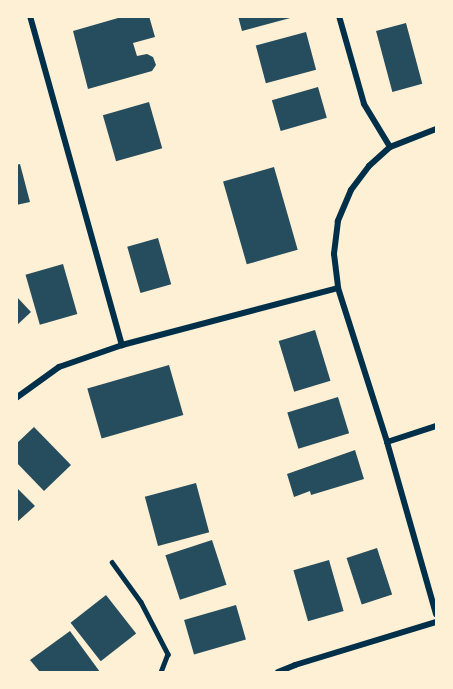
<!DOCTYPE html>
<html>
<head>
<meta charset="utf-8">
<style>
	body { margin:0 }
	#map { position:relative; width:453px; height:689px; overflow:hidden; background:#fdf0d5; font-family:Quicksand,sans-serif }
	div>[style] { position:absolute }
	.building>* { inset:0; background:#264d5e; transform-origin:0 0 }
	.service>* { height:4.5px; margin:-2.25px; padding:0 2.25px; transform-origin:2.25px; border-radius:2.25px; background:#003049 }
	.minor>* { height:6px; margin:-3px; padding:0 3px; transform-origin:3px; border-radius:3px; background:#003049 }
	span { translate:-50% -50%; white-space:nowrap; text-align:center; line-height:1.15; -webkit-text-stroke:6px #fdf0d5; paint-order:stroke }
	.frame { position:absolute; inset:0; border:18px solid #fdf0d5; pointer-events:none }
</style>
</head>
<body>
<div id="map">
	<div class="building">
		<div style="clip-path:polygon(125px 16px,149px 16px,155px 37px,133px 43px,137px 56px,147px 54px,153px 57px,156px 65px,152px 71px,88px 89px,73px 31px)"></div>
		<div style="clip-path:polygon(238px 16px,294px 16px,294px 17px,242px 31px)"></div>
		<div style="left:406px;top:23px;width:63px;height:31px;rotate:75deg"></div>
		<div style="left:306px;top:32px;width:39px;height:52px;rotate:75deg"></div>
		<div style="left:318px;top:87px;width:32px;height:48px;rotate:74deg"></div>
		<div style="left:149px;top:102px;width:48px;height:48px;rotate:74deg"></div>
		<div style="clip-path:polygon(20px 164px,30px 202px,16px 205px,16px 165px)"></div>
		<div style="left:274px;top:167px;width:86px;height:53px;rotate:74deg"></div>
		<div style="left:158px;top:238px;width:48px;height:32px;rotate:74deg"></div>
		<div style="left:63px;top:264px;width:52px;height:39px;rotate:74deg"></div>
		<div style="clip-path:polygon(16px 296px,31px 312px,16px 326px)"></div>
		<div style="left:315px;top:330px;width:53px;height:38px;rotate:73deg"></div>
		<div style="left:169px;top:365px;width:52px;height:85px;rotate:74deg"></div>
		<div style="left:338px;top:397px;width:38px;height:53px;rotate:73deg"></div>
		<div style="clip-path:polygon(34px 427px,71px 465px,44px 491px,16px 462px,16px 444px)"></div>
		<div style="clip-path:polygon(355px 450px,364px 479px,311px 495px,310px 491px,294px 497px,287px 474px)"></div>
		<div style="left:196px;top:483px;width:51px;height:53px;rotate:75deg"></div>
		<div style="clip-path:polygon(16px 487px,35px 506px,16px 523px)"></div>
		<div style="left:212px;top:540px;width:47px;height:49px;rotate:72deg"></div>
		<div style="left:377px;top:548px;width:49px;height:32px;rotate:72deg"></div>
		<div style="left:329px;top:560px;width:53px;height:37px;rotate:74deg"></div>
		<div style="left:106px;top:595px;width:49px;height:45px;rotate:52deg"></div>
		<div style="left:236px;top:605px;width:36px;height:54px;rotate:74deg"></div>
		<div style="clip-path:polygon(70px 631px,100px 672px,40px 672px,30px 660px)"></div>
	</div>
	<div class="service">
		<div style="left:112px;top:562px;width:49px;rotate:54.1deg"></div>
		<div style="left:141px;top:602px;width:59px;rotate:62.6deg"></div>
		<div style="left:168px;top:654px;width:19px;rotate:111deg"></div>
	</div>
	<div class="minor">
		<div style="left:30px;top:16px;width:342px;rotate:74.4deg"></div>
		<div style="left:339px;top:16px;width:91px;rotate:74.1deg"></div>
		<div style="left:364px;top:104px;width:50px;rotate:58.8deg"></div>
		<div style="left:436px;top:129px;width:49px;rotate:158.6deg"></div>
		<div style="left:390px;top:147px;width:28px;rotate:138deg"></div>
		<div style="left:369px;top:166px;width:30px;rotate:127deg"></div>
		<div style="left:351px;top:190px;width:34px;rotate:113deg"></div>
		<div style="left:338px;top:221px;width:33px;rotate:97deg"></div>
		<div style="left:334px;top:254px;width:34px;rotate:83deg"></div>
		<div style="left:338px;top:288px;width:162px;rotate:72.3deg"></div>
		<div style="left:387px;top:442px;width:179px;rotate:74.1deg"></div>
		<div style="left:16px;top:398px;width:53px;rotate:-35.8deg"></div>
		<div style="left:59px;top:367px;width:67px;rotate:-19.2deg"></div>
		<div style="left:122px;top:345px;width:223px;rotate:-14.8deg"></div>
		<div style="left:387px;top:442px;width:52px;rotate:-18.1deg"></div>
		<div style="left:278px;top:672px;width:18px;rotate:-22deg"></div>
		<div style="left:295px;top:665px;width:147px;rotate:-17deg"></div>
	</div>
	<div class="frame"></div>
</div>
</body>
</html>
